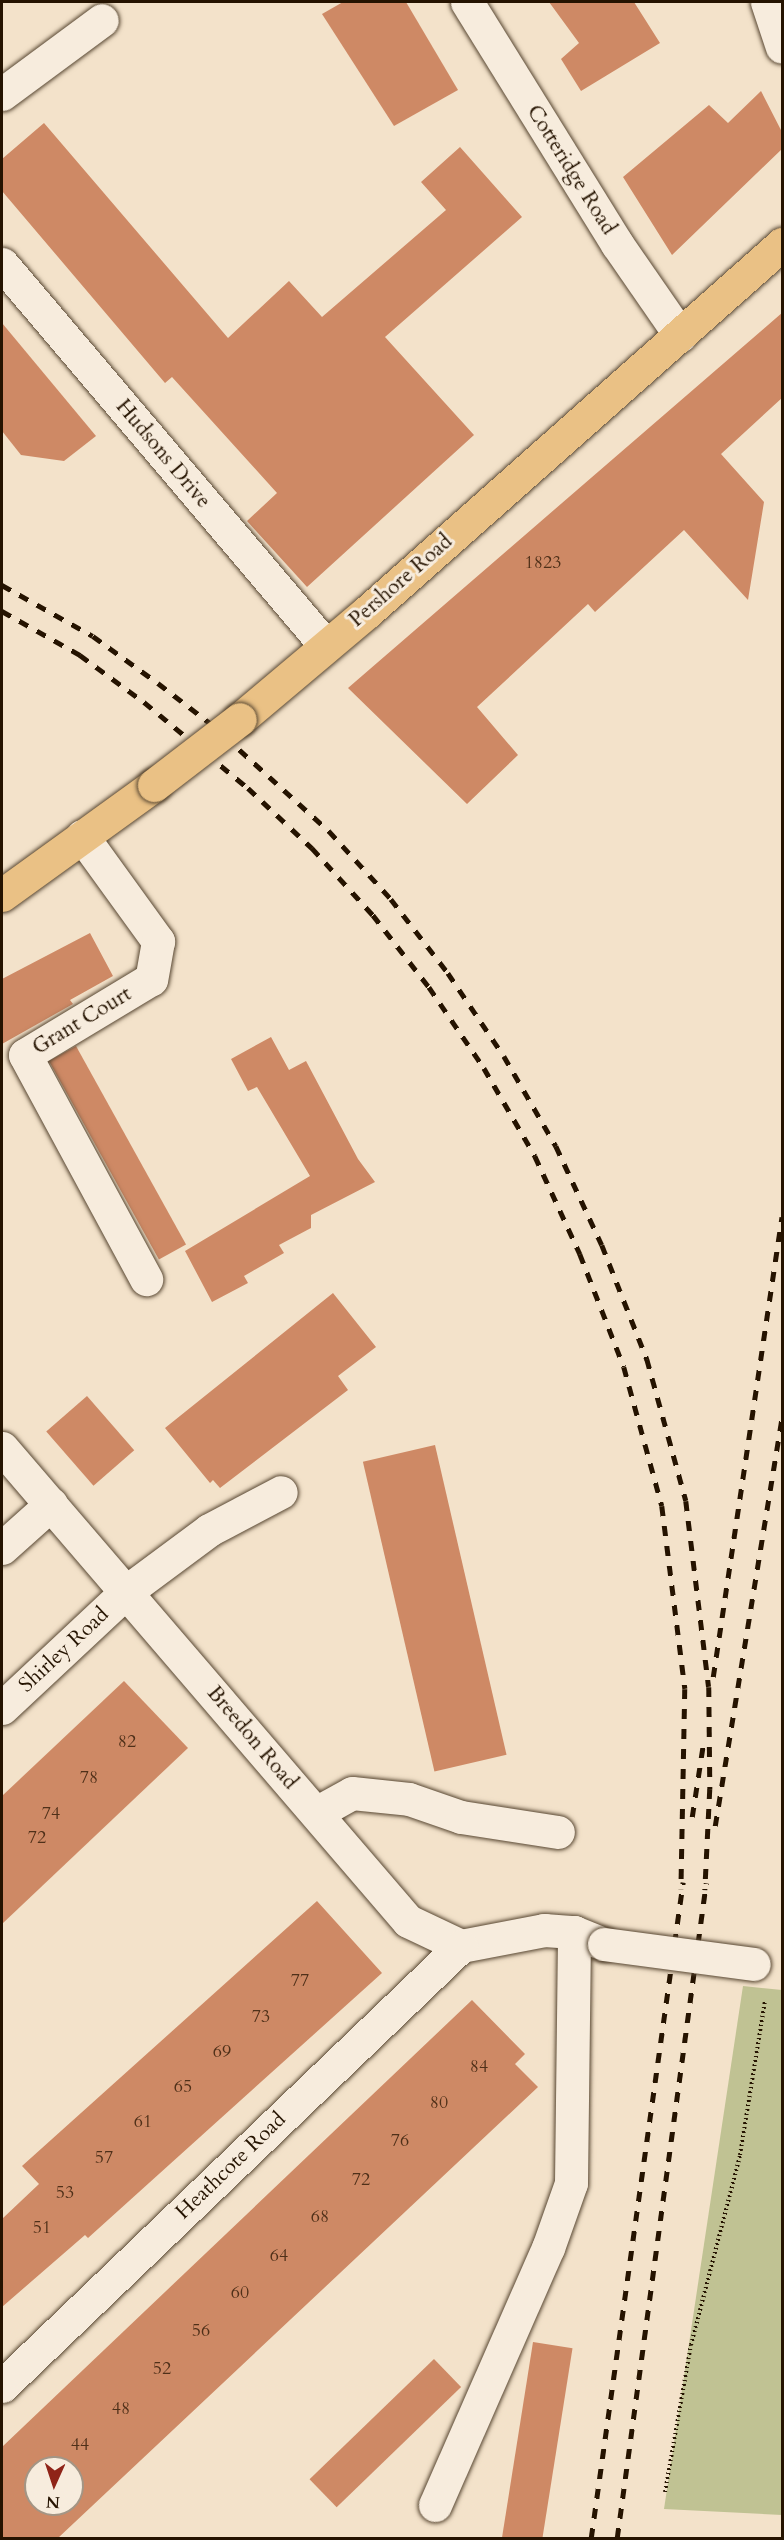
<!DOCTYPE html>
<html>
<head>
<meta charset="utf-8">
<style>
	body { margin:0 }
	#map { position:relative; width:784px; height:2540px; overflow:hidden; background:#f3e2ca; font-family:Cardo,serif }
	div>[style] { position:absolute }
	.green>* { inset:0; background:#c0c293 }
	.building>* { inset:0; background:#ce8965; transform-origin:0 0 }
	.path>* { height:4px; margin-top:-2px; transform-origin:0; background:repeating-linear-gradient(90deg,#251300 0 1.5px,transparent 0 4.5px) }
	.roads { filter:drop-shadow(0 0 2px #584732) drop-shadow(0 0 2px #584732) }
	.minor>* { height:33px; margin:-16.5px; padding:0 16.5px; transform-origin:16.5px; border-radius:16.5px; background:#f7ecdd }
	.major>* { height:33px; margin:-16.5px; padding:0 16.5px; transform-origin:16.5px; border-radius:16.5px; background:#eac185 }
	.rail>* { height:4.5px; margin-top:-2.25px; transform-origin:0; background:repeating-linear-gradient(90deg,#251300 0 10px,transparent 0 20px) }
	.bridges { filter:drop-shadow(0 0 2px #584732) drop-shadow(0 0 2px #584732) }
	.minor-bridge>* { height:33px; margin:-16.5px; padding:0 16.5px; transform-origin:16.5px; border-radius:16.5px; background:#f7ecdd }
	.major-bridge>* { height:33px; margin:-16.5px; padding:0 16.5px; transform-origin:16.5px; border-radius:16.5px; background:#eac185 }
	span { translate:-50% -50%; white-space:nowrap; text-align:center; line-height:1.15; -webkit-text-stroke:6px #f7ecdd; paint-order:stroke }
	.number-label { font-size:18px; color:#4f3019 }
	.number-label span { -webkit-text-stroke-width:0 }
	.street-label { font-size:21px; color:#251300 }
	.frame { position:absolute; inset:0; border:3px solid #251300; pointer-events:none }
	.north { position:absolute; left:24px; top:2456px; width:60px; height:60px; box-sizing:border-box; background:#f7ecdd; border:2px solid #a39585; border-radius:50%; rotate:183deg; font-size:16px; font-weight:700; line-height:24px; text-align:center; color:#251300 }
	.north::after { content:''; display:block; margin:auto; width:21px; height:27px; background:#8f2418; clip-path:polygon(50% 0,100% 100%,50% 72%,0 100%) }
</style>
</head>
<body>
<div id="map">
	<div class="green">
		<div style="clip-path:polygon(743px 1986px,782px 1990px,782px 2515px,664px 2509px)"></div>
	</div>
	<div class="building">
		<div style="clip-path:polygon(343px 2px,406px 2px,458px 90px,394px 126px,322px 14px)"></div>
		<div style="clip-path:polygon(549px 2px,634px 2px,660px 43px,581px 91px,561px 59px,579px 43px)"></div>
		<div style="clip-path:polygon(761px 91px,783px 134px,783px 148px,672px 255px,623px 177px,709px 105px,728px 123px)"></div>
		<div style="clip-path:polygon(44px 123px,228px 338px,289px 281px,322px 317px,446px 210px,421px 182px,460px 147px,522px 217px,385px 337px,474px 435px,307px 587px,247px 521px,277px 493px,172px 377px,165px 383px,2px 191px,2px 159px)"></div>
		<div style="clip-path:polygon(783px 312px,783px 397px,721px 454px,764px 502px,748px 600px,684px 530px,595px 612px,588px 604px,477px 707px,518px 755px,467px 804px,348px 688px)"></div>
		<div style="clip-path:polygon(2px 323px,96px 436px,64px 461px,21px 455px,2px 431px)"></div>
		<div style="clip-path:polygon(90px 933px,113px 976px,70px 1000px,73px 1004px,2px 1044px,2px 979px)"></div>
		<div style="clip-path:polygon(271px 1037px,289px 1070px,306px 1061px,358px 1159px,375px 1182px,311px 1215px,311px 1228px,279px 1245px,284px 1253px,244px 1276px,248px 1283px,212px 1302px,185px 1251px,310px 1176px,257px 1087px,248px 1091px,231px 1059px)"></div>
		<div style="left:76px;top:1046px;width:227px;height:31px;rotate:61deg"></div>
		<div style="clip-path:polygon(333px 1293px,376px 1347px,338px 1376px,348px 1390px,220px 1488px,213px 1480px,210px 1483px,165px 1428px)"></div>
		<div style="left:87px;top:1396px;width:72px;height:54px;rotate:49deg"></div>
		<div style="left:435px;top:1445px;width:318px;height:74px;rotate:77deg"></div>
		<div style="clip-path:polygon(124px 1681px,188px 1748px,2px 1924px,2px 1796px)"></div>
		<div style="clip-path:polygon(317px 1901px,382px 1973px,88px 2238px,85px 2235px,2px 2307px,2px 2219px,39px 2184px,22px 2166px)"></div>
		<div style="clip-path:polygon(evenodd,472px 2000px,525px 2054px,515px 2064px,538px 2087px,58px 2538px,2px 2538px,2px 2447px,472px 2000px,36px 2468px,72px 2468px,72px 2504px,36px 2504px,36px 2468px)"></div>
		<div style="left:533px;top:2342px;width:40px;height:200px;rotate:9deg"></div>
		<div style="left:434px;top:2359px;width:39px;height:173px;rotate:46deg"></div>
	</div>
	<div class="path">
		<div style="left:665px;top:2492px;width:149px;rotate:-80deg"></div>
		<div style="left:691px;top:2345px;width:196px;rotate:-75.5deg"></div>
		<div style="left:740px;top:2155px;width:157px;rotate:-80.8deg"></div>
	</div>
	<div class="roads">
		<div class="minor">
			<div style="left:467px;top:2px;width:285px;rotate:58.2deg"></div>
			<div style="left:617px;top:244px;width:111px;rotate:55.3deg"></div>
			<div style="left:767px;top:2px;width:47px;rotate:71.6deg"></div>
			<div style="left:2px;top:94px;width:124px;rotate:-36.5deg"></div>
			<div style="left:2px;top:264px;width:499px;rotate:49.7deg"></div>
			<div style="left:82px;top:836px;width:130px;rotate:54.1deg"></div>
			<div style="left:158px;top:941px;width:39px;rotate:100deg"></div>
			<div style="left:151px;top:979px;width:147px;rotate:148.9deg"></div>
			<div style="left:25px;top:1055px;width:255px;rotate:61.6deg"></div>
			<div style="left:2px;top:1448px;width:623px;rotate:49.36deg"></div>
			<div style="left:408px;top:1921px;width:59px;rotate:25.3deg"></div>
			<div style="left:461px;top:1946px;width:85px;rotate:-10.9deg"></div>
			<div style="left:544px;top:1930px;width:30px;rotate:4deg"></div>
			<div style="left:574px;top:1932px;width:32px;rotate:22deg"></div>
			<div style="left:2px;top:1548px;width:66px;rotate:-41.9deg"></div>
			<div style="left:2px;top:1708px;width:171px;rotate:-43.1deg"></div>
			<div style="left:127px;top:1591px;width:102px;rotate:-36.6deg"></div>
			<div style="left:209px;top:1530px;width:81px;rotate:-27.8deg"></div>
			<div style="left:316px;top:1813px;width:41px;rotate:-29.1deg"></div>
			<div style="left:352px;top:1793px;width:57px;rotate:6deg"></div>
			<div style="left:409px;top:1799px;width:55px;rotate:19.1deg"></div>
			<div style="left:461px;top:1817px;width:98px;rotate:8.8deg"></div>
			<div style="left:2px;top:2386px;width:636px;rotate:-43.79deg"></div>
			<div style="left:435px;top:2505px;width:281px;rotate:-66.3deg"></div>
			<div style="left:548px;top:2248px;width:69px;rotate:-70.5deg"></div>
			<div style="left:571px;top:2183px;width:251px;rotate:-89.3deg"></div>
		</div>
		<div class="major">
			<div style="left:240px;top:719px;width:166px;rotate:-40.1deg"></div>
			<div style="left:367px;top:612px;width:555px;rotate:-41.56deg"></div>
			<div style="left:2px;top:895px;width:188px;rotate:-35.9deg"></div>
		</div>
	</div>
	<div class="rail">
		<div style="left:2px;top:585px;width:104px;rotate:29.3deg"></div>
		<div style="left:93px;top:636px;width:80px;rotate:35.9deg"></div>
		<div style="left:158px;top:683px;width:66px;rotate:37.6deg"></div>
		<div style="left:210px;top:723px;width:161px;rotate:42.2deg"></div>
		<div style="left:329px;top:831px;width:92px;rotate:47.6deg"></div>
		<div style="left:391px;top:899px;width:93px;rotate:52.4deg"></div>
		<div style="left:448px;top:973px;width:100px;rotate:56deg"></div>
		<div style="left:504px;top:1056px;width:104px;rotate:60deg"></div>
		<div style="left:556px;top:1146px;width:109px;rotate:65.1deg"></div>
		<div style="left:602px;top:1245px;width:123px;rotate:68.5deg"></div>
		<div style="left:647px;top:1359px;width:147px;rotate:74.6deg"></div>
		<div style="left:686px;top:1501px;width:187px;rotate:83deg"></div>
		<div style="left:709px;top:1687px;width:102px;rotate:89.4deg"></div>
		<div style="left:710px;top:1789px;width:101px;rotate:92.8deg"></div>
		<div style="left:2px;top:611px;width:90px;rotate:29.4deg"></div>
		<div style="left:80px;top:655px;width:79px;rotate:36.3deg"></div>
		<div style="left:144px;top:702px;width:135px;rotate:39.6deg"></div>
		<div style="left:248px;top:788px;width:88px;rotate:43.2deg"></div>
		<div style="left:312px;top:848px;width:91px;rotate:47.7deg"></div>
		<div style="left:373px;top:915px;width:91px;rotate:52.1deg"></div>
		<div style="left:429px;top:987px;width:98px;rotate:55.8deg"></div>
		<div style="left:484px;top:1068px;width:102px;rotate:59.9deg"></div>
		<div style="left:535px;top:1156px;width:108px;rotate:65.3deg"></div>
		<div style="left:580px;top:1254px;width:121px;rotate:68.7deg"></div>
		<div style="left:624px;top:1367px;width:144px;rotate:74.7deg"></div>
		<div style="left:662px;top:1506px;width:184px;rotate:82.8deg"></div>
		<div style="left:685px;top:1689px;width:200px;rotate:91.1deg"></div>
		<div style="left:713px;top:1677px;width:465px;rotate:-81.5deg"></div>
		<div style="left:692px;top:1817px;width:79px;rotate:-81.3deg"></div>
		<div style="left:715px;top:1826px;width:413px;rotate:-80.7deg"></div>
		<div style="left:591px;top:2538px;width:662px;rotate:-82.02deg"></div>
		<div style="left:617px;top:2538px;width:661px;rotate:-82.26deg"></div>
	</div>
	<div class="bridges">
		<div class="minor-bridge">
			<div style="left:604px;top:1944px;width:151px;rotate:7.6deg"></div>
		</div>
		<div class="major-bridge">
			<div style="left:154px;top:785px;width:108px;rotate:-37.5deg"></div>
		</div>
	</div>
	<div class="number-label">
		<span style="left:543px;top:563px">1823</span>
		<span style="left:127px;top:1742px">82</span>
		<span style="left:89px;top:1778px">78</span>
		<span style="left:51px;top:1814px">74</span>
		<span style="left:37px;top:1838px">72</span>
		<span style="left:300px;top:1981px">77</span>
		<span style="left:261px;top:2017px">73</span>
		<span style="left:222px;top:2052px">69</span>
		<span style="left:479px;top:2067px">84</span>
		<span style="left:183px;top:2087px">65</span>
		<span style="left:439px;top:2103px">80</span>
		<span style="left:143px;top:2122px">61</span>
		<span style="left:400px;top:2141px">76</span>
		<span style="left:104px;top:2158px">57</span>
		<span style="left:361px;top:2180px">72</span>
		<span style="left:65px;top:2193px">53</span>
		<span style="left:320px;top:2217px">68</span>
		<span style="left:42px;top:2228px">51</span>
		<span style="left:279px;top:2256px">64</span>
		<span style="left:240px;top:2293px">60</span>
		<span style="left:201px;top:2331px">56</span>
		<span style="left:162px;top:2369px">52</span>
		<span style="left:121px;top:2409px">48</span>
		<span style="left:80px;top:2445px">44</span>
	</div>
	<div class="street-label">
		<span style="left:571px;top:170px;rotate:58deg">Cotteridge Road</span>
		<span style="left:163px;top:454px;rotate:50deg">Hudsons Drive</span>
		<span style="left:401px;top:581px;rotate:-41deg">Pershore Road</span>
		<span style="left:82px;top:1021px;rotate:-31deg">Grant Court</span>
		<span style="left:64px;top:1650px;rotate:-43deg">Shirley Road</span>
		<span style="left:252px;top:1738px;rotate:50deg">Breedon Road</span>
		<span style="left:231px;top:2166px;rotate:-44deg">Heathcote Road</span>
	</div>
	<div class="frame"></div>
	<div class="north">N</div>
</div>
</body>
</html>
